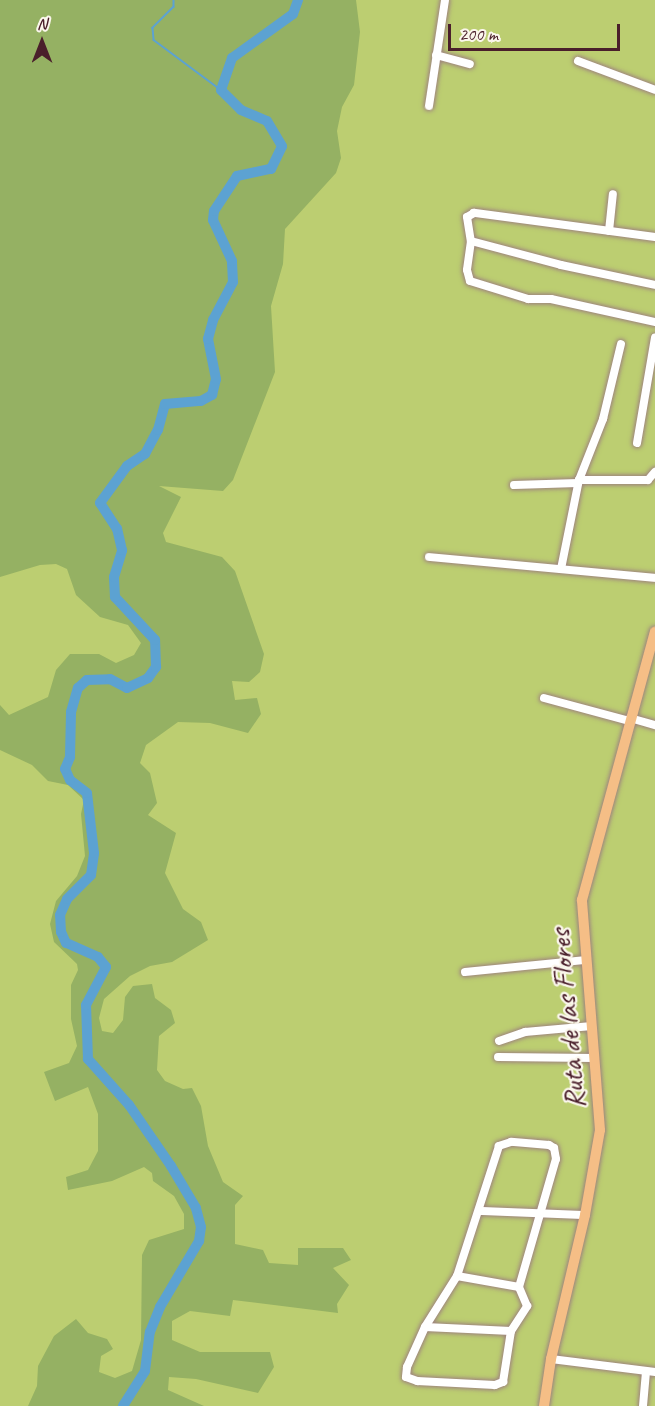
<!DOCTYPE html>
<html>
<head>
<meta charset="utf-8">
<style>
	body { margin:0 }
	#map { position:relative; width:655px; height:1406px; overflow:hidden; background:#f2e9d1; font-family:Caveat,sans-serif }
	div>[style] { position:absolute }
	.green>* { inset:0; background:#bcce71; transform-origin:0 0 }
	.forest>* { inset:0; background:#95b163 }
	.stream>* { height:1.5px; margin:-0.75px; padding:0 0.75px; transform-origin:0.75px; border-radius:0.75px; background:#5ca2d2 }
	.river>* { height:10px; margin:-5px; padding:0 5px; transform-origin:5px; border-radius:5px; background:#5ca2d2 }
	.roads { filter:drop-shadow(0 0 2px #9e847e) drop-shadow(0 0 2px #9e847e) }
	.minor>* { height:8px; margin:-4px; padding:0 4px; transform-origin:4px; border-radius:4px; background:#fff }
	.major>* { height:10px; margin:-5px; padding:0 5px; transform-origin:5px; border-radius:5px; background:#f5be86 }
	span { translate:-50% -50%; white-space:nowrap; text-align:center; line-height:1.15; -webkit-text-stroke:4.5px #fbf7ec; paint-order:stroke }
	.street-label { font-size:30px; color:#4a1f2b }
	.north { position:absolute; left:12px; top:12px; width:60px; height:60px; -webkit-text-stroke:4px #fbf7ec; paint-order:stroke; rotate:0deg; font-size:16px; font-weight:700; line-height:24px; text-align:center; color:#4a1f2b }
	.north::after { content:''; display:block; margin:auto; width:21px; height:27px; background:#4a1f2b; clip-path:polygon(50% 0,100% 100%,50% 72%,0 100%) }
	.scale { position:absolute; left:448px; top:24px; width:172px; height:27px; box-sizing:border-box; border:3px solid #4a1f2b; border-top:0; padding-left:8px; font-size:18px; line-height:21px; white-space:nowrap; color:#4a1f2b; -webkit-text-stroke:4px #fbf7ec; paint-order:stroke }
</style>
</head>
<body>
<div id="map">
	<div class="green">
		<div style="left:0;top:0;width:655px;height:1406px"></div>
	</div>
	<div class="forest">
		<div style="clip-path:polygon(0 0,356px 0,360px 32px,354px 85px,342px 107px,337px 131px,341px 158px,336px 173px,285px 229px,283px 264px,271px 306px,275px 372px,233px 480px,223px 491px,159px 486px,181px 497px,163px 533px,166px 542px,222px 557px,235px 571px,264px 654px,260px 672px,249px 682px,232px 681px,235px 700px,257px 698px,261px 714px,248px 733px,210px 723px,178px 722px,146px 745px,140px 763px,150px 773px,157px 803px,148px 815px,176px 833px,165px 873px,183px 909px,201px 922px,208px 940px,172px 962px,150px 966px,130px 976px,104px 999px,99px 1018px,102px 1031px,113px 1033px,123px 1020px,125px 997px,133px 986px,152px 984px,155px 998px,171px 1010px,175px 1023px,159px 1036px,157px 1070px,165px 1081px,183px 1089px,192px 1088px,201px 1106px,208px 1146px,223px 1182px,243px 1196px,235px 1205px,235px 1244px,263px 1250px,269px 1263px,298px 1265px,298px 1248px,343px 1248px,351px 1260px,333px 1268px,349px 1285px,337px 1304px,338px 1313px,233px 1300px,230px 1316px,190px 1311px,172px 1321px,172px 1340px,200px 1352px,270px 1352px,274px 1367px,258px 1393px,196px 1379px,169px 1377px,168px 1390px,204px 1406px,28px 1406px,37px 1386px,38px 1366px,54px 1336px,76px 1319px,88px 1333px,107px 1339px,113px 1349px,101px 1356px,99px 1372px,115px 1378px,132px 1371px,141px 1340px,142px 1255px,149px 1240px,184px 1229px,184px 1214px,174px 1196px,153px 1181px,152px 1173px,144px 1167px,112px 1181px,68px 1190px,66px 1177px,88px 1170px,98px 1151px,98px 1114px,88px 1087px,55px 1101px,44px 1072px,69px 1063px,77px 1046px,71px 1019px,71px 985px,78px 970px,77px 964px,54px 942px,50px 924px,56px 901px,77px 876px,85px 856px,81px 814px,84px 800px,68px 785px,48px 781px,32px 765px,0 750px,0 705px,9px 715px,48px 697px,56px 670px,70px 654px,99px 654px,116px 663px,134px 655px,141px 643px,128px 625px,100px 617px,76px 595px,67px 569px,56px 564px,40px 565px,0 577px)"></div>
	</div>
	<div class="stream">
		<div style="left:174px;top:0;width:7px;rotate:90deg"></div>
		<div style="left:174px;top:7px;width:30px;rotate:135deg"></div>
		<div style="left:153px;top:28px;width:12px;rotate:85deg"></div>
		<div style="left:154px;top:40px;width:84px;rotate:36.7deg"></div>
	</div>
	<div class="river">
		<div style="left:123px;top:1406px;width:41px;rotate:-57.8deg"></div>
		<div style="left:145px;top:1371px;width:39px;rotate:-83deg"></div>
		<div style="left:150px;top:1332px;width:27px;rotate:-68deg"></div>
		<div style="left:160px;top:1307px;width:77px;rotate:-59.4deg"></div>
		<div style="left:199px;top:1241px;width:14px;rotate:-82deg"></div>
		<div style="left:201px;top:1227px;width:20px;rotate:-105deg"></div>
		<div style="left:196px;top:1208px;width:49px;rotate:-120.8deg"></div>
		<div style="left:171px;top:1166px;width:74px;rotate:-124.5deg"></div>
		<div style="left:129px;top:1105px;width:62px;rotate:-131.7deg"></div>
		<div style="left:88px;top:1059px;width:54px;rotate:-92.1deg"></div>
		<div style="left:86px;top:1005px;width:43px;rotate:-62.2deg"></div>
		<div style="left:106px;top:967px;width:13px;rotate:-129deg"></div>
		<div style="left:98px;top:957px;width:35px;rotate:-156deg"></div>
		<div style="left:66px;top:943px;width:12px;rotate:-114deg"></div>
		<div style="left:61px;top:932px;width:17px;rotate:-93deg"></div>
		<div style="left:60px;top:915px;width:17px;rotate:-66deg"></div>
		<div style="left:67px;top:899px;width:34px;rotate:-45deg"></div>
		<div style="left:91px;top:875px;width:22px;rotate:-82deg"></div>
		<div style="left:94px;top:853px;width:60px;rotate:-96.7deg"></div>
		<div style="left:87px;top:793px;width:21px;rotate:-143deg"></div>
		<div style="left:70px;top:780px;width:12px;rotate:-114deg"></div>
		<div style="left:65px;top:769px;width:13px;rotate:-67deg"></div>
		<div style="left:70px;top:757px;width:45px;rotate:-88.7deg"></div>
		<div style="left:71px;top:712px;width:25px;rotate:-74deg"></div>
		<div style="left:78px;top:688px;width:12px;rotate:-42deg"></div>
		<div style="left:87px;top:680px;width:23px;rotate:-2deg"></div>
		<div style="left:110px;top:679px;width:19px;rotate:28deg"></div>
		<div style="left:127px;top:688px;width:23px;rotate:-25deg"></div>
		<div style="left:148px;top:678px;width:14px;rotate:-54deg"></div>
		<div style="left:156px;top:667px;width:27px;rotate:-92deg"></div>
		<div style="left:155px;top:640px;width:59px;rotate:-132.9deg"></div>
		<div style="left:115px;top:597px;width:20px;rotate:-93deg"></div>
		<div style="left:114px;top:577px;width:28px;rotate:-73deg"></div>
		<div style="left:122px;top:550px;width:22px;rotate:-103deg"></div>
		<div style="left:117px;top:529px;width:31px;rotate:-123deg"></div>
		<div style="left:100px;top:503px;width:46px;rotate:-53.9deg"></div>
		<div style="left:127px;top:466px;width:22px;rotate:-34deg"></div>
		<div style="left:145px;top:454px;width:27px;rotate:-62deg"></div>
		<div style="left:158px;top:430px;width:27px;rotate:-75deg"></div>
		<div style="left:165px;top:404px;width:36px;rotate:-5deg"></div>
		<div style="left:201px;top:401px;width:13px;rotate:-29deg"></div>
		<div style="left:212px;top:395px;width:16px;rotate:-76deg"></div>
		<div style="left:216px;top:379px;width:41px;rotate:-101.3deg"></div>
		<div style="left:208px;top:339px;width:20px;rotate:-75deg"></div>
		<div style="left:213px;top:320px;width:43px;rotate:-62.2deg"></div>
		<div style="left:233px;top:282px;width:21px;rotate:-93deg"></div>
		<div style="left:232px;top:261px;width:45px;rotate:-114.9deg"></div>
		<div style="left:213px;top:220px;width:9px;rotate:-84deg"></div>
		<div style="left:214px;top:211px;width:42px;rotate:-56.7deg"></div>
		<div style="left:237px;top:176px;width:35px;rotate:-12deg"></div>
		<div style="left:271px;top:169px;width:25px;rotate:-64deg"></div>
		<div style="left:282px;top:146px;width:29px;rotate:-121deg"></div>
		<div style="left:267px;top:121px;width:28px;rotate:-157deg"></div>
		<div style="left:241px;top:110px;width:28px;rotate:-135deg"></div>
		<div style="left:221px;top:90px;width:34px;rotate:-71deg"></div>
		<div style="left:232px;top:58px;width:75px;rotate:-35.8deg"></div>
		<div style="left:293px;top:14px;width:15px;rotate:-70deg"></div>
	</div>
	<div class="roads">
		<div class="minor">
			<div style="left:436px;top:55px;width:35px;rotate:15deg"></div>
			<div style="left:578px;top:61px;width:82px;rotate:20.6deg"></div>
			<div style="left:429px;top:106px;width:107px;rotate:-81.4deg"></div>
			<div style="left:609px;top:231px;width:37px;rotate:-84deg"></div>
			<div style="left:655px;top:237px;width:183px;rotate:-172.4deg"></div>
			<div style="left:474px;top:213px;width:8px;rotate:150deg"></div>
			<div style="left:467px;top:217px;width:24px;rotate:81deg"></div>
			<div style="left:471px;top:241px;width:29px;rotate:98deg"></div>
			<div style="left:467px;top:270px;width:11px;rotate:75deg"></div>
			<div style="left:470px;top:281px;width:61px;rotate:17.2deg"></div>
			<div style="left:528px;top:299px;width:23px"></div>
			<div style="left:551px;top:299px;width:107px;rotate:12.5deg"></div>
			<div style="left:471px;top:241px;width:93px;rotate:14.9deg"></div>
			<div style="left:561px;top:265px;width:96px;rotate:12deg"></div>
			<div style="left:637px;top:443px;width:107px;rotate:-80.3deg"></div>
			<div style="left:579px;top:480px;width:66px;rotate:-68.5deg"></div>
			<div style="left:603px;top:419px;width:77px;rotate:-76.5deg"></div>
			<div style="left:514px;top:485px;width:64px;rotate:-1.8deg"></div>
			<div style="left:429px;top:557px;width:227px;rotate:5.3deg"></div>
			<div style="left:561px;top:569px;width:91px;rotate:-78.6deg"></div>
			<div style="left:579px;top:480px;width:69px"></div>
			<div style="left:648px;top:480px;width:11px;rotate:-49deg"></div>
			<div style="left:544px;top:698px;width:88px;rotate:15.1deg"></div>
			<div style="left:630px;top:718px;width:26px;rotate:16deg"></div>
			<div style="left:465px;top:972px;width:122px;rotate:-5.7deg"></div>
			<div style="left:499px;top:1041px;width:28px;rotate:-19deg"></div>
			<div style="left:525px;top:1032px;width:67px;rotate:-5.1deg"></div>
			<div style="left:498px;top:1057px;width:97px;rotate:0.6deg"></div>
			<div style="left:480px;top:1211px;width:105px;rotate:2.2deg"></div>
			<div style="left:425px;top:1327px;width:60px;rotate:-57.9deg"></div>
			<div style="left:511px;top:1331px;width:86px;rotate:-177.3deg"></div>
			<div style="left:425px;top:1327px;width:44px;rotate:114.2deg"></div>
			<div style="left:407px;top:1367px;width:10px;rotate:96deg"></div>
			<div style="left:406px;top:1377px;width:12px;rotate:20deg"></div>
			<div style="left:417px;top:1381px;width:78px;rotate:2.9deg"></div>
			<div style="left:495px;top:1385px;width:9px;rotate:-21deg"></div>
			<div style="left:503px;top:1382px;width:52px;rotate:-81.1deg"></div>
			<div style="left:511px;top:1331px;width:30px;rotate:-57deg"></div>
			<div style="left:527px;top:1306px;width:21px;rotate:-113deg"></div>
			<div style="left:519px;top:1287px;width:133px;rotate:-73.9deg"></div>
			<div style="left:556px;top:1159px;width:11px;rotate:-100deg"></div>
			<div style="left:554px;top:1148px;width:6px;rotate:-149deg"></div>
			<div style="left:549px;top:1145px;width:38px;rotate:-175deg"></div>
			<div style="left:511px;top:1142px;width:13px;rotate:162deg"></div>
			<div style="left:499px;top:1146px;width:137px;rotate:107.9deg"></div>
			<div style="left:457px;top:1276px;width:63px;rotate:10.1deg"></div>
			<div style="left:551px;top:1359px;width:105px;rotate:7.1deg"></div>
			<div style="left:643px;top:1406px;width:35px;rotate:-85deg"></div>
		</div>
		<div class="major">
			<div style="left:544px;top:1406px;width:48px;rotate:-81.5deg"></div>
			<div style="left:551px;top:1359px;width:148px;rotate:-76.7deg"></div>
			<div style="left:585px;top:1215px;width:86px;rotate:-80deg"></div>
			<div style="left:600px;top:1130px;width:231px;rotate:-94.5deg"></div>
			<div style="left:582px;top:900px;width:278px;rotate:-74.8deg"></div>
		</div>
	</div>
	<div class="street-label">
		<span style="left:567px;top:1019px;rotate:-95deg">Ruta de las Flores</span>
	</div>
	<div class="north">N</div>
	<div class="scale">200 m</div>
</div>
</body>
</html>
